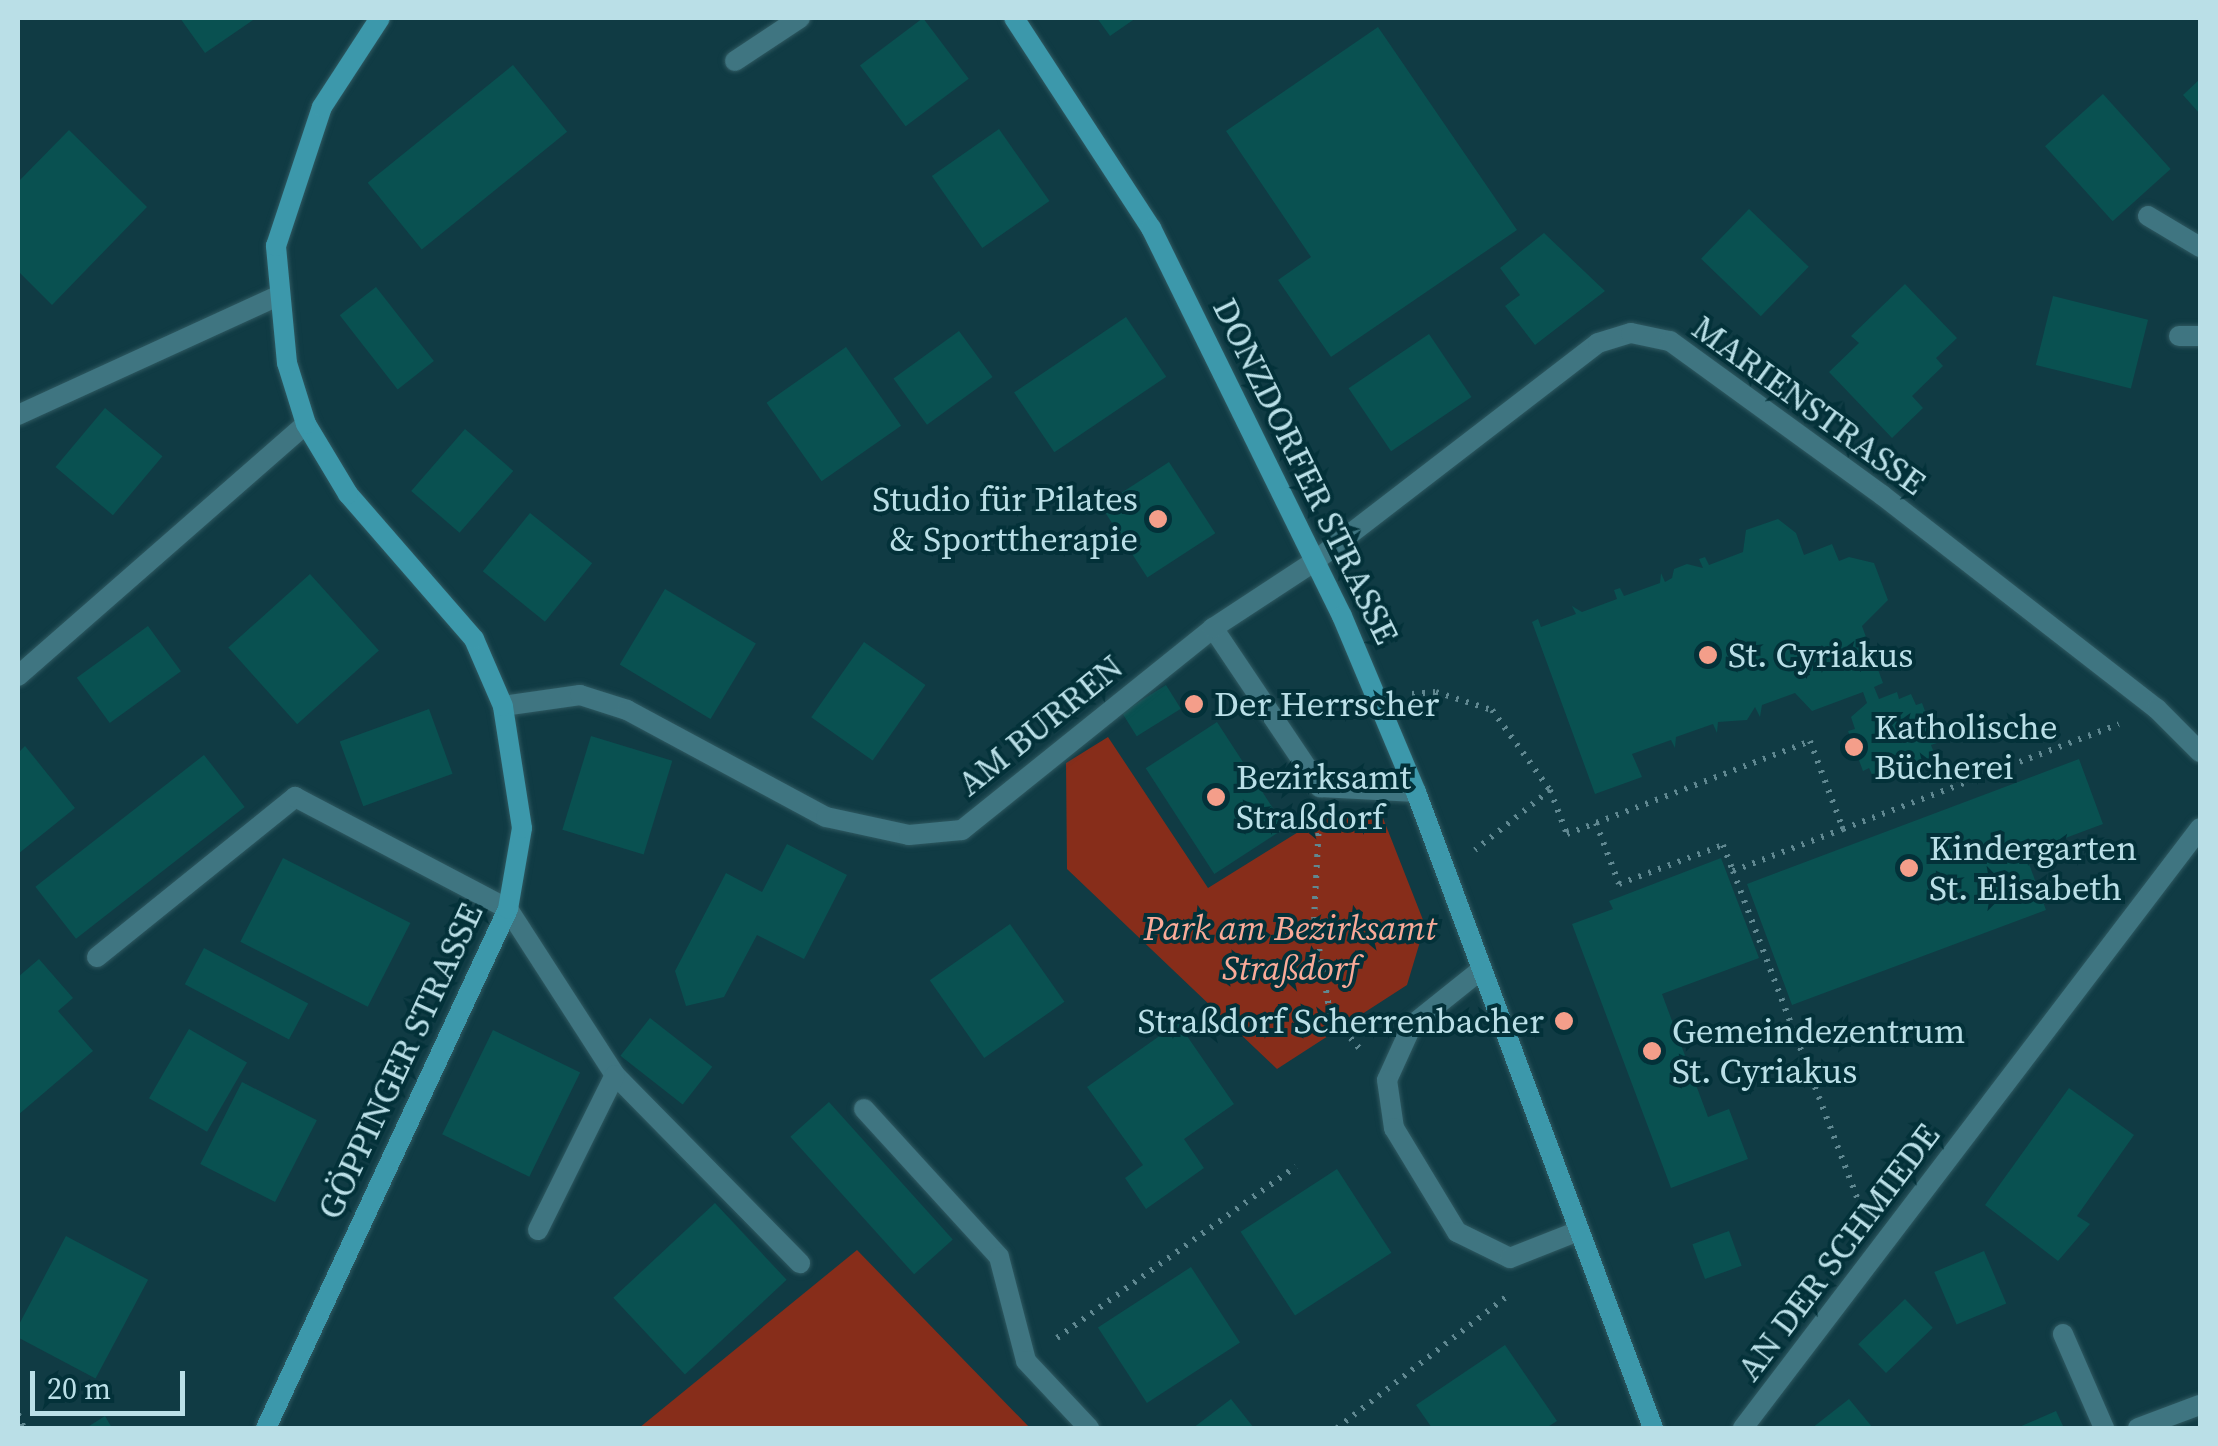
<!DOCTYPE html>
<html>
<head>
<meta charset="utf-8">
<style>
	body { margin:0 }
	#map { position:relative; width:2218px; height:1446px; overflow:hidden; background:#103b44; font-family:"Source Serif 4",serif }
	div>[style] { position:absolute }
	.green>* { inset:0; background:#872d1a }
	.building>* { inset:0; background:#095151; transform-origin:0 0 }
	.path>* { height:6px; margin-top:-3px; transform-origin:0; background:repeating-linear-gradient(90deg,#608891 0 2.5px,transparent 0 10.5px) }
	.roads { filter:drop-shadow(0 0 2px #2f5961) drop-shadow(0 0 2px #2f5961) }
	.lane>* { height:20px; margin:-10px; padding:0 10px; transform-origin:10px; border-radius:10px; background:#3f7581 }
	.street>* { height:20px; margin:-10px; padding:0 10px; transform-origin:10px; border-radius:10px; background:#3f7581 }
	.secondary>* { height:20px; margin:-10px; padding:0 10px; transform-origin:10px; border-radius:10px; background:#3c98ab }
	.dots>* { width:28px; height:28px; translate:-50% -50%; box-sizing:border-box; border:5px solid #033139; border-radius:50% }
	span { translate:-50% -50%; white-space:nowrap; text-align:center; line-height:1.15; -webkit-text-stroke:8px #033139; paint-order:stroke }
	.street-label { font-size:35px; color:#badfe7 }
	.poi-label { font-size:35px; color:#badfe7 }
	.right { translate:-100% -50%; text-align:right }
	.left { translate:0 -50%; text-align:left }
	.park-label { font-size:35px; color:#faab99; font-style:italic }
	.frame { position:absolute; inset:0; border:20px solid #badfe7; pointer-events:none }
	.scale { position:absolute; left:30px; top:1371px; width:155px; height:45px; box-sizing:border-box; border:5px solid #badfe7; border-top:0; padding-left:12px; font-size:30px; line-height:35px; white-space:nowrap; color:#badfe7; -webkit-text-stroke:8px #033139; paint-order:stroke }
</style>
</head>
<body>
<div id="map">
	<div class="green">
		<div style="clip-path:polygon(1108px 737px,1208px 888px,1329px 813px,1383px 818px,1425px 925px,1407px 985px,1277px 1069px,1067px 869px,1066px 763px)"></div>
		<div style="clip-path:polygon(857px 1250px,1030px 1428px,639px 1428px)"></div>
	</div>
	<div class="building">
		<div style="clip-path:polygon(180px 18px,256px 18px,205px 53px)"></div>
		<div style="left:923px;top:18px;width:76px;height:79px;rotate:53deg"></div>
		<div style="clip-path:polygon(1097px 18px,1136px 18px,1110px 36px)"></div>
		<div style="clip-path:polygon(1378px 27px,1517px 230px,1331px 357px,1278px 280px,1311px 257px,1226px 131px)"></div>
		<div style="left:513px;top:65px;width:86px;height:187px;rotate:51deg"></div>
		<div style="clip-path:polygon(2200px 79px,2200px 114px,2183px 95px)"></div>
		<div style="left:2103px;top:94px;width:101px;height:78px;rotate:48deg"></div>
		<div style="left:999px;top:129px;width:88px;height:82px;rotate:55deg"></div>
		<div style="clip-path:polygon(69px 130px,147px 207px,52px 305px,18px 271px,18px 182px)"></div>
		<div style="left:1749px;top:209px;width:83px;height:69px;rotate:44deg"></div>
		<div style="clip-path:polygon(1544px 233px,1605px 291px,1535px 345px,1505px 306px,1520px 295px,1500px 268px)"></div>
		<div style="clip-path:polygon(1905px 284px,1957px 338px,1936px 358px,1943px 366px,1912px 396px,1923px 408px,1892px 438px,1829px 372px,1859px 343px,1851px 336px)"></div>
		<div style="left:376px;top:287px;width:94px;height:46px;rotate:52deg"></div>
		<div style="left:2053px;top:296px;width:98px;height:71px;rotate:14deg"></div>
		<div style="left:1126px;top:317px;width:72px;height:135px;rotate:56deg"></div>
		<div style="left:959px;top:331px;width:57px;height:81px;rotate:54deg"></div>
		<div style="left:1429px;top:334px;width:76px;height:97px;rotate:56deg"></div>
		<div style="left:846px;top:347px;width:96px;height:97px;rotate:55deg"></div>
		<div style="left:105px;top:408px;width:75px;height:77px;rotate:40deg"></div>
		<div style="left:465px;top:429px;width:64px;height:82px;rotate:41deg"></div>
		<div style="left:1169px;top:462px;width:85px;height:81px;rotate:57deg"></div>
		<div style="left:530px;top:513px;width:80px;height:75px;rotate:39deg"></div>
		<div style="clip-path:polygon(1778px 519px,1796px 533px,1804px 555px,1832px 544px,1839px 561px,1849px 557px,1874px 563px,1888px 600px,1862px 626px,1883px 683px,1874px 687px,1879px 699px,1897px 692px,1899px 699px,1911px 694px,1916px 705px,1922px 703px,1937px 743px,1931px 745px,1935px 755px,1887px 780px,1885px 775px,1874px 779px,1869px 768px,1863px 771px,1848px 731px,1855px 729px,1851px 717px,1867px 703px,1863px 692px,1812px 711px,1795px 693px,1762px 705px,1760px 717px,1755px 707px,1747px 720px,1718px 722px,1717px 733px,1713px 724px,1676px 737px,1675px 748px,1671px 740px,1632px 754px,1642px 777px,1595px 794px,1532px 622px,1538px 619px,1541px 627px,1576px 614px,1572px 606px,1582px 612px,1617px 599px,1614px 590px,1620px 588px,1624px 596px,1660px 583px,1661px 573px,1665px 582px,1672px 578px,1674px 569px,1687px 564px,1703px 568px,1699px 559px,1705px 557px,1709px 565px,1743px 552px,1746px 530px)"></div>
		<div style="left:310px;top:574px;width:103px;height:110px;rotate:48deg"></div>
		<div style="left:665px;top:589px;width:106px;height:88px;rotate:31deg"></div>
		<div style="left:148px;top:626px;width:56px;height:88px;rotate:54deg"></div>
		<div style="left:864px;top:642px;width:75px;height:92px;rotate:35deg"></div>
		<div style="left:1166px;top:685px;width:28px;height:52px;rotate:58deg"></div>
		<div style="left:429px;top:709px;width:69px;height:95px;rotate:70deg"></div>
		<div style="left:1217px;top:722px;width:126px;height:85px;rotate:57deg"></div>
		<div style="left:591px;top:736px;width:85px;height:98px;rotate:17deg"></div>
		<div style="clip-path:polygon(25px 746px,75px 808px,18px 854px,18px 753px)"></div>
		<div style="left:204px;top:755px;width:66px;height:214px;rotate:52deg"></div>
		<div style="clip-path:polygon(2079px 759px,2103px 824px,2025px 853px,2046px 910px,1792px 1005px,1747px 884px)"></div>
		<div style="clip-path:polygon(787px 844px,847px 875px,804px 959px,757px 935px,724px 997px,686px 1006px,675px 971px,726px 873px,762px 892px)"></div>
		<div style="left:283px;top:858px;width:143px;height:94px;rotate:27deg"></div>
		<div style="clip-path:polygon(1721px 858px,1759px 958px,1662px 994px,1708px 1117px,1729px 1109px,1748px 1159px,1671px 1188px,1572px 924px,1613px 909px,1609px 901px)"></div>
		<div style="left:1010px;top:924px;width:95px;height:98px;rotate:55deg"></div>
		<div style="left:204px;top:948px;width:118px;height:41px;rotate:28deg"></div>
		<div style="clip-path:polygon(39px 959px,73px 998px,58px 1011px,93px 1051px,18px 1115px,18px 977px)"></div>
		<div style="left:650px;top:1018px;width:79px;height:48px;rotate:38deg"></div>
		<div style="clip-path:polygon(1178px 1023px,1234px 1104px,1184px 1139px,1204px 1168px,1146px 1209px,1125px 1178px,1143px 1165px,1087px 1087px)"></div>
		<div style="left:189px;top:1029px;width:67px;height:80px;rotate:30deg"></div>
		<div style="left:493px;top:1030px;width:97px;height:116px;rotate:26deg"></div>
		<div style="left:242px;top:1082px;width:84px;height:92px;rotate:27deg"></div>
		<div style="clip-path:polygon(2069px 1088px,2134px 1135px,2077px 1216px,2090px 1224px,2058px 1261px,1985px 1205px)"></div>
		<div style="left:829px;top:1102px;width:185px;height:52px;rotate:48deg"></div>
		<div style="left:1337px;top:1169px;width:100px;height:115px;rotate:57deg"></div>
		<div style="left:715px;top:1203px;width:105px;height:139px;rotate:47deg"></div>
		<div style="left:1729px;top:1231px;width:37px;height:39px;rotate:70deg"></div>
		<div style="left:66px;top:1236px;width:93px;height:112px;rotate:28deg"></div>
		<div style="left:1984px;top:1251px;width:57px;height:54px;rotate:67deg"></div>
		<div style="left:1191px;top:1267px;width:90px;height:111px;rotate:57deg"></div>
		<div style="left:1905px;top:1299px;width:40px;height:65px;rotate:46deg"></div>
		<div style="clip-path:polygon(1505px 1345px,1557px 1421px,1546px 1428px,1432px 1428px,1416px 1405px)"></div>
		<div style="clip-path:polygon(1231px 1399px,1254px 1428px,1193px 1428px)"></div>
		<div style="clip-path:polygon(1849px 1399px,1873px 1428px,1812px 1428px)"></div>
		<div style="clip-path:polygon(2056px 1411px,2064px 1428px,2017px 1428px)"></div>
		<div style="clip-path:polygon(105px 1416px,112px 1428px,86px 1428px)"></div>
	</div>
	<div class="path">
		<div style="left:1412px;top:694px;width:24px;rotate:-5deg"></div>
		<div style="left:1436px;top:692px;width:59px;rotate:17.8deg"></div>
		<div style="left:1492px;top:710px;width:99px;rotate:54.1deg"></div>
		<div style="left:1550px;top:790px;width:96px;rotate:141.3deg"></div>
		<div style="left:1550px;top:790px;width:47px;rotate:68.9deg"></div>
		<div style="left:1567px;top:834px;width:260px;rotate:-20.9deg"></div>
		<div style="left:1810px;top:741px;width:94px;rotate:69.4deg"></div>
		<div style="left:1843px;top:829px;width:295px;rotate:-20.8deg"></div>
		<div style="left:1319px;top:823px;width:95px;rotate:93deg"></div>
		<div style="left:1314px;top:918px;width:97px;rotate:80.5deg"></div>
		<div style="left:1330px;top:1014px;width:46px;rotate:49.4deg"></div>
		<div style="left:1596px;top:823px;width:65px;rotate:69.3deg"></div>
		<div style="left:1619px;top:884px;width:111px;rotate:-20.6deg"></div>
		<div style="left:1723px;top:845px;width:28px;rotate:69deg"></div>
		<div style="left:1733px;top:871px;width:118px;rotate:-20.9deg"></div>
		<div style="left:1733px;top:871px;width:364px;rotate:69.2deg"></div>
		<div style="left:1057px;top:1338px;width:294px;rotate:-35.7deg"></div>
		<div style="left:18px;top:1414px;width:15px;rotate:67deg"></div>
		<div style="left:1337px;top:1428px;width:219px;rotate:-37.8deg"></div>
	</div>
	<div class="roads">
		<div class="lane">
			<div style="left:735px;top:61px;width:78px;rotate:-33.5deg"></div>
			<div style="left:2148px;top:216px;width:61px;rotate:30.8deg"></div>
			<div style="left:2179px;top:336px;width:21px"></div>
			<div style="left:1213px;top:628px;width:192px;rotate:56.1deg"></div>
			<div style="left:1320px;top:787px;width:96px;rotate:3deg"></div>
			<div style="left:97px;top:957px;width:255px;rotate:-38.9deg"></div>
			<div style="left:295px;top:797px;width:241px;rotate:27.7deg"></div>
			<div style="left:508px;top:909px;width:197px;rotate:57.2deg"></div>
			<div style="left:615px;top:1075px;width:264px;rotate:45.5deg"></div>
			<div style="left:1482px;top:969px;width:90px;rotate:141.3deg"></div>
			<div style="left:1412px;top:1025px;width:60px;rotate:114.4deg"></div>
			<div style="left:1387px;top:1080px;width:49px;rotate:81.7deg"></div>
			<div style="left:1394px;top:1128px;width:122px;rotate:58.8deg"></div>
			<div style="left:1457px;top:1232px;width:59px;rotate:26.1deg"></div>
			<div style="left:1510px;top:1258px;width:71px;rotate:-21.5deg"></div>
			<div style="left:864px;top:1109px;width:200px;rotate:47.6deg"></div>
			<div style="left:999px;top:1257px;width:107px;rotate:75.4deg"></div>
			<div style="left:1026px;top:1361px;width:92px;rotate:46.8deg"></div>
			<div style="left:538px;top:1230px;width:173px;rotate:-63.6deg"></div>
			<div style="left:2063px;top:1334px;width:103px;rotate:66.4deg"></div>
			<div style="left:2138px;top:1428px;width:66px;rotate:-20.4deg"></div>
		</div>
		<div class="street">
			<div style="left:18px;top:415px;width:286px;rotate:-24.6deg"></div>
			<div style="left:18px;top:676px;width:383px;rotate:-41.2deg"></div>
			<div style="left:503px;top:706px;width:78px;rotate:-8.1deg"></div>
			<div style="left:580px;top:695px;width:49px;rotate:17.7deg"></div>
			<div style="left:627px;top:710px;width:226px;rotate:28.3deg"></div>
			<div style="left:826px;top:817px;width:85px;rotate:12.2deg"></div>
			<div style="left:909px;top:835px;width:53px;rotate:-5.4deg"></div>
			<div style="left:962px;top:830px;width:322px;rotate:-38.8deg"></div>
			<div style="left:1213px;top:628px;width:122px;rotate:-33.3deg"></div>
			<div style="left:1315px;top:561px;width:357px;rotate:-37.6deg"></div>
			<div style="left:1598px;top:343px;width:34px;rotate:-17deg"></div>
			<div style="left:1631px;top:333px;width:40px;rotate:12deg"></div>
			<div style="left:1670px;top:341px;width:262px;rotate:36deg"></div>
			<div style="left:1882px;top:495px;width:348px;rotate:37.9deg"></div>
			<div style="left:2157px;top:709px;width:61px;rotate:45deg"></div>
			<div style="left:1743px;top:1428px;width:754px;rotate:-52.7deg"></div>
		</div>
		<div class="secondary">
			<div style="left:1014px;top:18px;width:251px;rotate:56.9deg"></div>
			<div style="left:1151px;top:228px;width:432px;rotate:63.8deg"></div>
			<div style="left:1342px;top:616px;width:191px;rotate:67.2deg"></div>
			<div style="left:1416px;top:792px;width:679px;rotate:69.56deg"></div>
			<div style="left:266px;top:1428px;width:573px;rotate:-65deg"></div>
			<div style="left:508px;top:909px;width:82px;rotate:-80.2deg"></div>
			<div style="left:522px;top:828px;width:123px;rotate:-98.9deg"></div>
			<div style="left:503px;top:706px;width:73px;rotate:-113.4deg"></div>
			<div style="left:474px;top:639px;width:192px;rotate:-131deg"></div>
			<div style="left:348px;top:494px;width:82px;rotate:-121deg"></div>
			<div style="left:306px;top:424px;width:64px;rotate:-107.3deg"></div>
			<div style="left:287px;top:363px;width:118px;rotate:-95.4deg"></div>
			<div style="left:276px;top:246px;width:146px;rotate:-71.7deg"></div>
			<div style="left:322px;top:107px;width:106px;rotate:-56.9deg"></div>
		</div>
	</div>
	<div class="dots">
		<div style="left:1158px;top:519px;background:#f49e8a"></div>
		<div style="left:1708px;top:655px;background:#f49e8a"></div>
		<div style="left:1194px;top:704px;background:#f49e8a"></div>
		<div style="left:1854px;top:747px;background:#f49e8a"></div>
		<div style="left:1216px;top:797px;background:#f49e8a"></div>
		<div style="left:1909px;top:868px;background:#f49e8a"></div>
		<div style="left:1564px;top:1021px;background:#f49e8a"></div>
		<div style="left:1652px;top:1051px;background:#f49e8a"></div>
	</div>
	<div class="street-label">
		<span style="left:1809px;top:405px;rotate:36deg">MARIENSTRASSE</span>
		<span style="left:1306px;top:471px;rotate:64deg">DONZDORFER STRASSE</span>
		<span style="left:1040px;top:725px;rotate:-39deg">AM BURREN</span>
		<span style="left:400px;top:1061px;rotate:-65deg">GÖPPINGER STRASSE</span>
		<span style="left:1838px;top:1252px;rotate:-53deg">AN DER SCHMIEDE</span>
	</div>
	<div class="poi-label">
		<span class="right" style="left:1138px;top:519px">Studio für Pilates<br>&amp; Sporttherapie</span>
		<span class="left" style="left:1728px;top:655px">St. Cyriakus</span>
		<span class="left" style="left:1214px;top:704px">Der Herrscher</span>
		<span class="left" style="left:1874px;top:747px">Katholische<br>Bücherei</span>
		<span class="left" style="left:1236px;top:797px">Bezirksamt<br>Straßdorf</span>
		<span class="left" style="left:1929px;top:868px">Kindergarten<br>St. Elisabeth</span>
		<span class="right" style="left:1544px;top:1021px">Straßdorf Scherrenbacher</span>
		<span class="left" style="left:1672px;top:1051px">Gemeindezentrum<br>St. Cyriakus</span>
	</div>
	<div class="park-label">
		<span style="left:1290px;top:948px">Park am Bezirksamt<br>Straßdorf</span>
	</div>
	<div class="frame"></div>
	<div class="scale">20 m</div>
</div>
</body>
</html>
